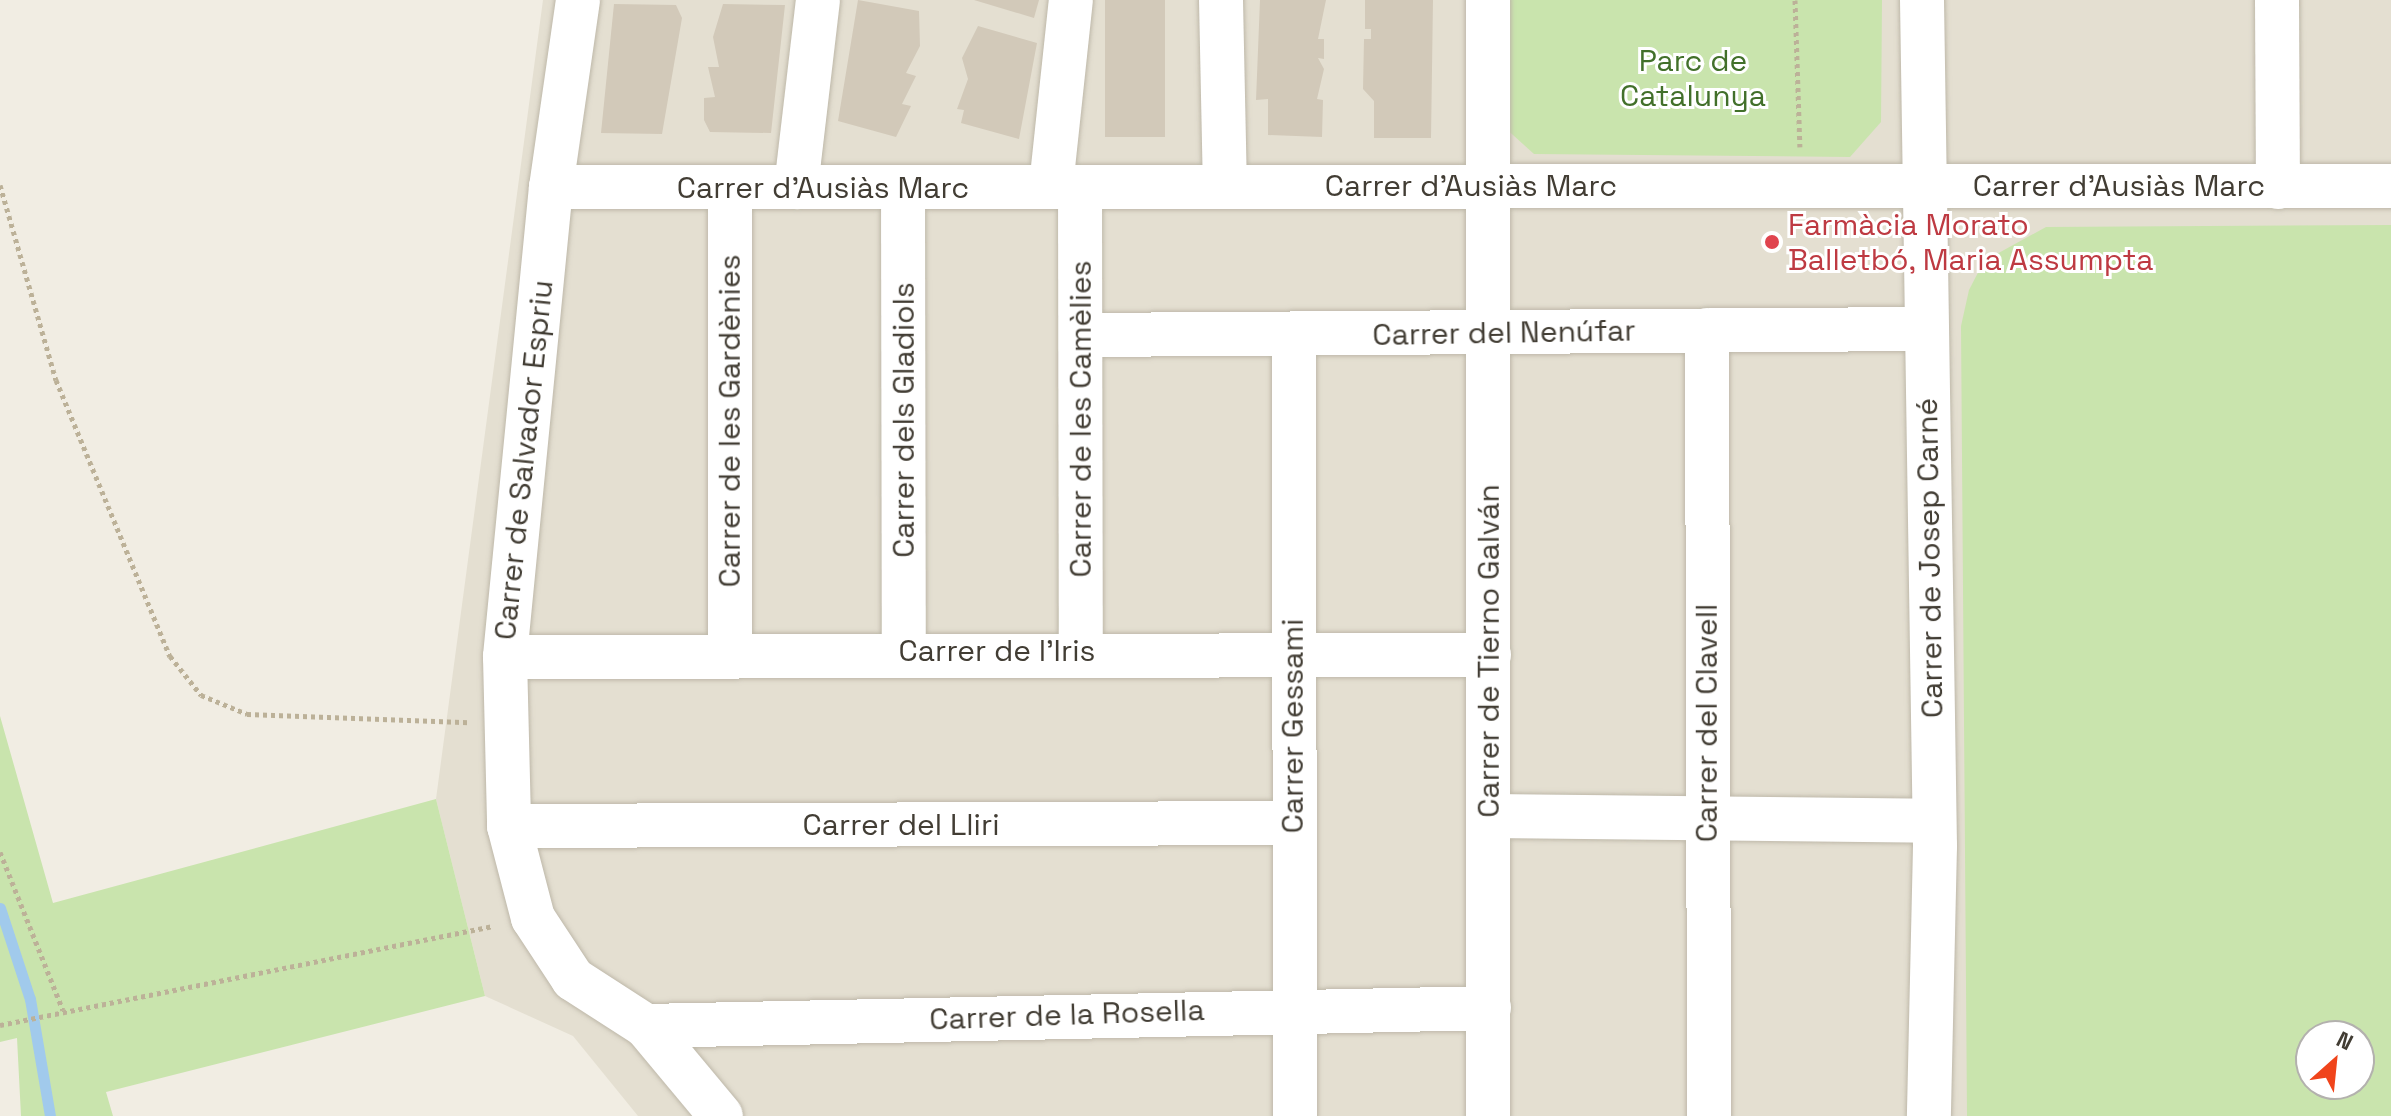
<!DOCTYPE html>
<html>
<head>
<meta charset="utf-8">
<style>
	body { margin:0 }
	#map { position:relative; width:2391px; height:1116px; overflow:hidden; background:#f1ede3; font-family:"Space Grotesk",sans-serif }
	div>[style] { position:absolute }
	.residential>* { inset:0; background:#e4dfd1 }
	.green>* { inset:0; background:#c9e4ad }
	.stream>* { height:11px; margin:-5.5px; padding:0 5.5px; transform-origin:5.5px; border-radius:5.5px; background:#a1caec }
	.building>* { inset:0; background:#d2c9b9; transform-origin:0 0 }
	.path>* { height:5px; margin-top:-2.5px; transform-origin:0; background:repeating-linear-gradient(90deg,#bcb198 0 4px,transparent 0 8px) }
	.roads { filter:drop-shadow(0 0 2px #beb8a9) drop-shadow(0 0 2px #beb8a9) }
	.minor>* { height:44px; margin:-22px; padding:0 22px; transform-origin:22px; border-radius:22px; background:#fff }
	.dots>* { width:22px; height:22px; translate:-50% -50%; box-sizing:border-box; border:4px solid #fff; border-radius:50% }
	span { translate:-50% -50%; white-space:nowrap; text-align:center; line-height:1.15; -webkit-text-stroke:6px #fff; paint-order:stroke }
	.park-label { font-size:30px; color:#42702a }
	.street-label { font-size:30px; color:#423d34 }
	.health-label { font-size:30px; color:#be3a42 }
	.left { translate:0 -50%; text-align:left }
	.north { position:absolute; left:2295px; top:1020px; width:80px; height:80px; box-sizing:border-box; background:#fff; border:2px solid #b3b1ae; border-radius:50%; rotate:27deg; font-size:22px; font-weight:700; line-height:32px; text-align:center; color:#423d34 }
	.north::after { content:''; display:block; margin:auto; width:28px; height:36px; background:#f0441b; clip-path:polygon(50% 0,100% 100%,50% 72%,0 100%) }
</style>
</head>
<body>
<div id="map">
	<div class="residential">
		<div style="clip-path:polygon(evenodd,543px 0,2391px 0,2391px 1116px,638px 1116px,573px 1036px,485px 996px,436px 799px,543px 0,2311px 1036px,2359px 1036px,2359px 1084px,2311px 1084px,2311px 1036px)"></div>
	</div>
	<div class="green">
		<div style="clip-path:polygon(1504px 0,1882px 0,1881px 122px,1850px 157px,1534px 154px,1503px 126px)"></div>
		<div style="clip-path:polygon(evenodd,2391px 225px,2391px 1116px,1967px 1116px,1961px 326px,1969px 290px,1984px 261px,2046px 227px,2391px 225px,2311px 1036px,2359px 1036px,2359px 1084px,2311px 1084px,2311px 1036px)"></div>
		<div style="clip-path:polygon(0 716px,53px 903px,436px 799px,485px 996px,106px 1092px,113px 1116px,21px 1116px,17px 1038px,0 1042px)"></div>
	</div>
	<div class="stream">
		<div style="left:0;top:908px;width:96px;rotate:71.8deg"></div>
		<div style="left:30px;top:999px;width:119px;rotate:80.3deg"></div>
	</div>
	<div class="building">
		<div style="clip-path:polygon(858px 0,919px 11px,920px 46px,906px 73px,916px 76px,902px 104px,911px 106px,896px 137px,838px 121px)"></div>
		<div style="clip-path:polygon(974px 0,1039px 0,1034px 18px)"></div>
		<div style="left:1105px;top:0;width:60px;height:137px"></div>
		<div style="clip-path:polygon(1260px 0,1326px 0,1318px 39px,1324px 39px,1324px 59px,1318px 58px,1324px 69px,1317px 99px,1323px 100px,1322px 137px,1268px 135px,1268px 99px,1256px 100px)"></div>
		<div style="clip-path:polygon(1365px 0,1433px 0,1431px 138px,1374px 138px,1374px 101px,1363px 89px,1364px 39px,1371px 39px,1371px 29px,1365px 29px)"></div>
		<div style="clip-path:polygon(614px 4px,676px 5px,682px 18px,662px 134px,601px 133px)"></div>
		<div style="clip-path:polygon(723px 4px,785px 5px,771px 133px,710px 132px,704px 120px,704px 98px,715px 97px,708px 67px,719px 67px,713px 37px)"></div>
		<div style="clip-path:polygon(978px 26px,1037px 43px,1019px 139px,961px 123px,964px 110px,957px 109px,968px 79px,962px 58px)"></div>
	</div>
	<div class="path">
		<div style="left:1795px;top:0;width:147px;rotate:88.1deg"></div>
		<div style="left:0;top:185px;width:203px;rotate:74deg"></div>
		<div style="left:56px;top:380px;width:299px;rotate:67.6deg"></div>
		<div style="left:170px;top:656px;width:50px;rotate:51.5deg"></div>
		<div style="left:201px;top:695px;width:50px;rotate:22.4deg"></div>
		<div style="left:247px;top:714px;width:222px;rotate:2.1deg"></div>
		<div style="left:0;top:852px;width:170px;rotate:68.3deg"></div>
		<div style="left:0;top:1025px;width:503px;rotate:-11.35deg"></div>
	</div>
	<div class="roads">
		<div class="minor">
			<div style="left:578px;top:0;width:189px;rotate:98.2deg"></div>
			<div style="left:551px;top:187px;width:472px;rotate:95.6deg"></div>
			<div style="left:505px;top:657px;width:169px;rotate:88.6deg"></div>
			<div style="left:509px;top:826px;width:95px;rotate:75.4deg"></div>
			<div style="left:533px;top:918px;width:73px;rotate:56.7deg"></div>
			<div style="left:573px;top:979px;width:87px;rotate:32.8deg"></div>
			<div style="left:646px;top:1026px;width:117px;rotate:50.2deg"></div>
			<div style="left:1221px;top:0;width:186px;rotate:88.8deg"></div>
			<div style="left:1488px;top:0;width:1116px;rotate:90deg"></div>
			<div style="left:1922px;top:0;width:846px;rotate:89.12deg"></div>
			<div style="left:1935px;top:846px;width:270px;rotate:91.3deg"></div>
			<div style="left:2277px;top:0;width:187px;rotate:89.7deg"></div>
			<div style="left:1051px;top:186px;width:187px;rotate:-83.9deg"></div>
			<div style="left:551px;top:187px;width:1840px;rotate:-0.03deg"></div>
			<div style="left:796px;top:187px;width:188px;rotate:-83.3deg"></div>
			<div style="left:903px;top:188px;width:463px;rotate:89.9deg"></div>
			<div style="left:1080px;top:188px;width:463px;rotate:89.9deg"></div>
			<div style="left:1707px;top:330px;width:786px;rotate:89.85deg"></div>
			<div style="left:1081px;top:335px;width:845px;rotate:-0.41deg"></div>
			<div style="left:1294px;top:336px;width:780px;rotate:89.93deg"></div>
			<div style="left:730px;top:653px;width:465px;rotate:-90deg"></div>
			<div style="left:505px;top:657px;width:984px;rotate:-0.12deg"></div>
			<div style="left:1490px;top:816px;width:444px;rotate:0.6deg"></div>
			<div style="left:509px;top:826px;width:783px;rotate:-0.22deg"></div>
			<div style="left:646px;top:1026px;width:843px;rotate:-1.22deg"></div>
		</div>
	</div>
	<div class="dots">
		<div style="left:1772px;top:242px;background:#e0444e"></div>
	</div>
	<div class="park-label">
		<span style="left:1693px;top:78px">Parc de<br>Catalunya</span>
	</div>
	<div class="street-label">
		<span style="left:1471px;top:186px">Carrer d'Ausiàs Marc</span>
		<span style="left:2119px;top:186px">Carrer d'Ausiàs Marc</span>
		<span style="left:823px;top:188px">Carrer d'Ausiàs Marc</span>
		<span style="left:1504px;top:333px;rotate:-1deg">Carrer del Nenúfar</span>
		<span style="left:1081px;top:419px;rotate:-90deg">Carrer de les Camèlies</span>
		<span style="left:904px;top:420px;rotate:-90deg">Carrer dels Gladiols</span>
		<span style="left:730px;top:421px;rotate:-90deg">Carrer de les Gardènies</span>
		<span style="left:524px;top:460px;rotate:-84deg">Carrer de Salvador Espriu</span>
		<span style="left:1930px;top:558px;rotate:-91deg">Carrer de Josep Carné</span>
		<span style="left:997px;top:651px">Carrer de l'Iris</span>
		<span style="left:1489px;top:651px;rotate:-90deg">Carrer de Tierno Galván</span>
		<span style="left:1707px;top:723px;rotate:-90deg">Carrer del Clavell</span>
		<span style="left:1293px;top:726px;rotate:-90deg">Carrer Gessami</span>
		<span style="left:901px;top:825px">Carrer del Lliri</span>
		<span style="left:1067px;top:1015px;rotate:-2deg">Carrer de la Rosella</span>
	</div>
	<div class="health-label">
		<span class="left" style="left:1788px;top:242px">Farmàcia Morato<br>Balletbó, Maria Assumpta</span>
	</div>
	<div class="north">N</div>
</div>
</body>
</html>
